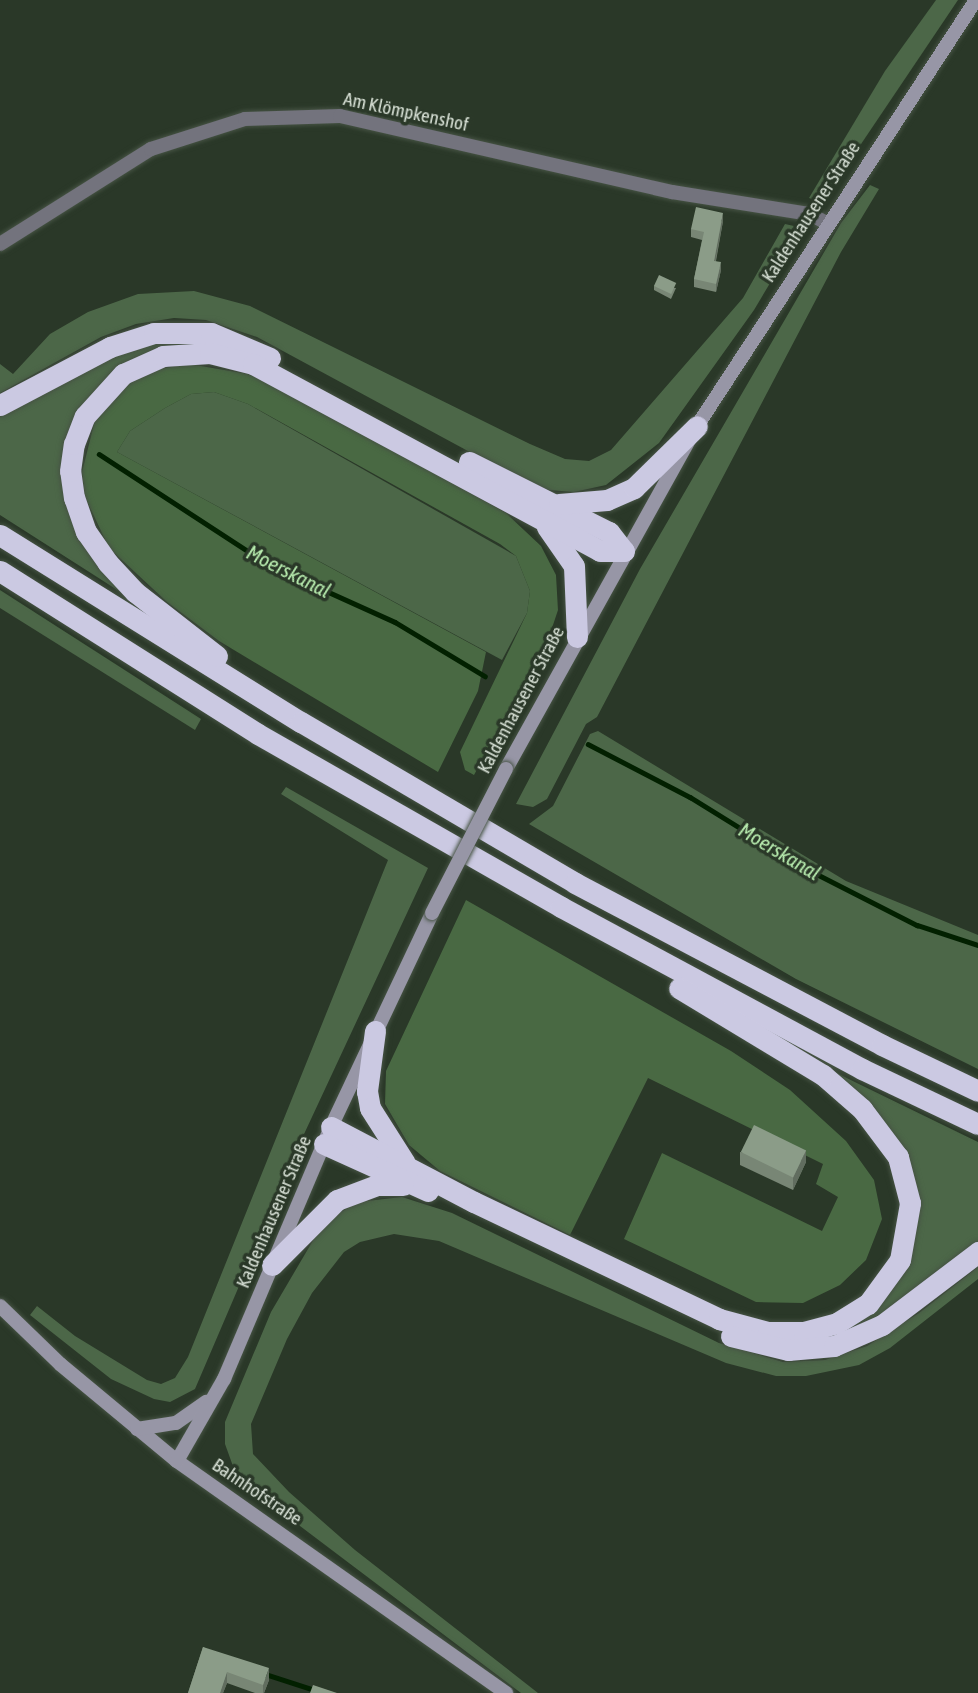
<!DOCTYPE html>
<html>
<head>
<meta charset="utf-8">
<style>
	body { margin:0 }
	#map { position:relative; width:978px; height:1693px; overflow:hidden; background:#2a3828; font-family:"Asap Condensed",sans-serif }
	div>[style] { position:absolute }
	.green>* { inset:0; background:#4c6748 }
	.forest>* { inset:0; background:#496943 }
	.stream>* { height:4.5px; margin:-2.25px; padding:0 2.25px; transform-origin:2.25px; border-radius:2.25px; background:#022000 }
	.roads { filter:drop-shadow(0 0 2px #465344) drop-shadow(0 0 2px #465344) }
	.street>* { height:14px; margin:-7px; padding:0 7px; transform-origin:7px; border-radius:7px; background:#73737d }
	.secondary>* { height:14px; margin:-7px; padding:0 7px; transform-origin:7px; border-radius:7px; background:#9796a6 }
	.highway>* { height:21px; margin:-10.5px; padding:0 10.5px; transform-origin:10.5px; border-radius:10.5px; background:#cbc9e2 }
	.bridges { filter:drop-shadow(0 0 2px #465344) drop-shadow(0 0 2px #465344) }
	.secondary-bridge>* { height:14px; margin:-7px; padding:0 7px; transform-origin:7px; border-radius:7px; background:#9796a6 }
	.wall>* { inset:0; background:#788675 }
	.shaded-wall>* { inset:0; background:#616d5f }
	.building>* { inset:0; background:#8b9c88; transform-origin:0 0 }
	span { translate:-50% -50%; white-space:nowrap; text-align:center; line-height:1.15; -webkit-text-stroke:7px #2a3828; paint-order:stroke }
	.street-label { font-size:19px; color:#d7e0d5 }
	.water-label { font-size:21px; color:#b9eeb0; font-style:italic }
</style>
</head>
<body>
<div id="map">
	<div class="green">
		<div style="clip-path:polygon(936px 0,958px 0,822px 202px,809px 198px,885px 71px)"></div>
		<div style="clip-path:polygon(870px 185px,879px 189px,841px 252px,597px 717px,586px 724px,547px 799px,533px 807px,516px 804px,640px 569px,841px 223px)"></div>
		<div style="clip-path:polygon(785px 224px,803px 228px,754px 310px,659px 443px,606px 485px,574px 492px,549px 490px,514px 476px,257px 337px,206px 320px,174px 318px,136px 324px,101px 337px,0 393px,0 364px,13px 374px,50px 334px,88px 312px,138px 294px,194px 291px,250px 306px,530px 444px,565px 459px,589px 461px,611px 450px,743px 298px)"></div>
		<div style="clip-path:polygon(167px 338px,226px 349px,105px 380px,64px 482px,133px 600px,0 515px,0 413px,110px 353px)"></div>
		<div style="clip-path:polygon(214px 392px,248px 404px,516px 556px,530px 591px,527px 613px,502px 660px,117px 452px,130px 431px,165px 408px,191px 394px)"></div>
		<div style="clip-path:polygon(0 590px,201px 719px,195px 730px,0 608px)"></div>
		<div style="clip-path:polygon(598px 731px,846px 881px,978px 935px,978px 1069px,796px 979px,529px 824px,553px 806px,590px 734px)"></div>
		<div style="clip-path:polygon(286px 787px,428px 868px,305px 1132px,195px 1389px,170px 1402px,154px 1399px,111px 1379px,30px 1315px,37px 1306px,75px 1336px,147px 1380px,161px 1384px,175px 1378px,188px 1357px,388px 860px,281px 794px)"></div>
		<div style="clip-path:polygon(822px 1066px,978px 1142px,978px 1246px,911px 1298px,839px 1339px,775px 1337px,876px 1304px,914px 1190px)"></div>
		<div style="clip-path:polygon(402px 1197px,452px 1213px,719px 1343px,783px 1362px,825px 1360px,867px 1346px,919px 1313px,978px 1267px,978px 1279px,890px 1348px,859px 1365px,806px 1376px,776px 1376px,726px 1363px,439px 1241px,394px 1234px,360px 1242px,344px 1252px,312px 1293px,287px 1339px,251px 1424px,253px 1454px,289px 1492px,355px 1550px,538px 1693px,521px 1693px,259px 1495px,234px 1469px,225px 1444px,225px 1422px,271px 1312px,315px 1237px,336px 1215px,358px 1202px)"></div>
	</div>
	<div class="forest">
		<div style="clip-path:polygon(189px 364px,248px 374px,292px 394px,506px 513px,541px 546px,556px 575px,558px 610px,549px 637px,474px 775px,465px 770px,460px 752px,527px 613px,530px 591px,516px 556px,500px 544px,248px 404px,214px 392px,191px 394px,165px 408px,130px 431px,117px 452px,486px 652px,478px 691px,438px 772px,219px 641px,167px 602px,109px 548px,85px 497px,82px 472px,95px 420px,127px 383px,148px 371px)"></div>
		<div style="clip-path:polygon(466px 900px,731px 1051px,790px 1090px,846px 1141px,874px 1180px,882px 1219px,866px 1260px,840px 1285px,803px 1303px,756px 1302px,624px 1239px,662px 1153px,822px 1231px,838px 1197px,816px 1184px,823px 1164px,648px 1078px,570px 1235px,440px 1171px,409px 1145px,385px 1104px,386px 1071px)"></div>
	</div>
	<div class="stream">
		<div style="left:99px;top:454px;width:205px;rotate:33.1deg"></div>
		<div style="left:271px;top:566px;width:136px;rotate:24.3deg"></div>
		<div style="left:395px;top:622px;width:105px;rotate:31deg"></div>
		<div style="left:588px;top:744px;width:115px;rotate:27.5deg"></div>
		<div style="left:690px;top:797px;width:135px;rotate:31.7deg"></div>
		<div style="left:805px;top:868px;width:126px;rotate:27deg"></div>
		<div style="left:917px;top:925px;width:64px;rotate:18.2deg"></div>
		<div style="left:265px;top:1674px;width:62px;rotate:17.9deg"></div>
	</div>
	<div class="roads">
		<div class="street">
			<div style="left:0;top:244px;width:178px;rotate:-32.2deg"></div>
			<div style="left:151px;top:149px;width:99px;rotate:-17.7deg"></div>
			<div style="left:245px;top:119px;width:95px;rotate:-1.8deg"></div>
			<div style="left:340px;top:116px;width:341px;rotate:12.9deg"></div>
			<div style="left:672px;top:192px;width:140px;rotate:9.1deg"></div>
			<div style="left:810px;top:214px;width:18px;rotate:29deg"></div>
		</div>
		<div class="secondary">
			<div style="left:506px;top:769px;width:393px;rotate:-60.9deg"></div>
			<div style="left:697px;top:426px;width:509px;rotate:-56.78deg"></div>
			<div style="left:0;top:1306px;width:83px;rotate:44deg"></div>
			<div style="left:60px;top:1364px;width:152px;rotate:39.7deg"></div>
			<div style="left:177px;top:1461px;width:403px;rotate:35.2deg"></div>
			<div style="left:137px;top:1429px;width:39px;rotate:-9deg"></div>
			<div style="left:176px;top:1423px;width:37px;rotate:-35deg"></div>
			<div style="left:177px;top:1461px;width:95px;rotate:-60.2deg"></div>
			<div style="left:224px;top:1379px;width:274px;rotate:-67deg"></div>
			<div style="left:331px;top:1127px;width:237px;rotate:-64.7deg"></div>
		</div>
		<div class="highway">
			<div style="left:0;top:405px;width:124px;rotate:-27.8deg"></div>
			<div style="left:110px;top:347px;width:46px;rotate:-17.7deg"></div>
			<div style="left:154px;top:333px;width:57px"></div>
			<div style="left:211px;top:333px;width:64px;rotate:23deg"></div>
			<div style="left:469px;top:462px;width:157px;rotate:26.6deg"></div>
			<div style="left:609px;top:532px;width:24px;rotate:52deg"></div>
			<div style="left:559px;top:504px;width:48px;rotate:-4.8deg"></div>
			<div style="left:607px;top:500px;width:30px;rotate:-24deg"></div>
			<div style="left:634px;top:488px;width:88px;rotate:-44.5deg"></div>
			<div style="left:547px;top:527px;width:47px;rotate:55.3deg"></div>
			<div style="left:574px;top:566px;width:71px;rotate:87.6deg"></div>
			<div style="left:0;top:535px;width:354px;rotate:31.9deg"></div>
			<div style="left:301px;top:722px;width:318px;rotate:30.4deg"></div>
			<div style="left:575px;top:883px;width:347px;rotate:27.8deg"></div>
			<div style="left:882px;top:1045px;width:106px;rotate:25.6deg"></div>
			<div style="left:0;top:571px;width:305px;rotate:32.3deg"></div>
			<div style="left:258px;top:734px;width:349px;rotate:29.7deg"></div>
			<div style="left:561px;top:907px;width:342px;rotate:28.3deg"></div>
			<div style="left:862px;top:1069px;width:128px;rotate:25.4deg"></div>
			<div style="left:217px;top:656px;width:104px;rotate:-142deg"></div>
			<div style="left:135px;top:592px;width:40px;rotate:-133deg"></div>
			<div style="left:108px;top:563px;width:38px;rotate:-125deg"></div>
			<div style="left:86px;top:532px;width:36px;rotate:-109deg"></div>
			<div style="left:74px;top:498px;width:27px;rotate:-98deg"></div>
			<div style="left:70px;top:471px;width:27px;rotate:-82deg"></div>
			<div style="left:74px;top:444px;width:30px;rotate:-69deg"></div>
			<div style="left:85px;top:416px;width:57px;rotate:-47.9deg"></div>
			<div style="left:123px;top:374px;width:44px;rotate:-24.2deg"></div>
			<div style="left:163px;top:356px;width:47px;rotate:-3.7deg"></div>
			<div style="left:210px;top:353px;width:44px;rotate:14.3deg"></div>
			<div style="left:253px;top:364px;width:394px;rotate:28.3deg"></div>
			<div style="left:600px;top:551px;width:24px"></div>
			<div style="left:375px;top:1031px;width:61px;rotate:97.6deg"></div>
			<div style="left:367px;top:1091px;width:17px;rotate:80deg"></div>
			<div style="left:370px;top:1108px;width:65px;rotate:57.5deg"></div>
			<div style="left:331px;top:1127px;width:161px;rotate:27.7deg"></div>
			<div style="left:474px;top:1202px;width:272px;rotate:25.5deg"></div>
			<div style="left:719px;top:1319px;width:51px;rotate:14.9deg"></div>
			<div style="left:768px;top:1332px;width:36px"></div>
			<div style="left:804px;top:1332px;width:34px;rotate:-15deg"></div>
			<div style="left:837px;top:1323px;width:36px;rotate:-32deg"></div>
			<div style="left:868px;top:1304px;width:54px;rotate:-54deg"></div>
			<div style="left:900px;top:1260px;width:58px;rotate:-80deg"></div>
			<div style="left:910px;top:1203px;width:48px;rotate:-104.6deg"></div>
			<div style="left:898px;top:1157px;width:60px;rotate:-126.9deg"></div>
			<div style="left:862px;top:1109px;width:52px;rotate:-138.9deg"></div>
			<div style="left:823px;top:1075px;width:168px;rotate:-148.9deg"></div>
			<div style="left:324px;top:1144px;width:114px;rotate:24.3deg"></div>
			<div style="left:272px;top:1265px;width:92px;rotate:-45deg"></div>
			<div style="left:337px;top:1200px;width:43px;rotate:-20.6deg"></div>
			<div style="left:377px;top:1185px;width:26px"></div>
			<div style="left:731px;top:1336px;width:59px;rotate:13.8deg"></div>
			<div style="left:788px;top:1350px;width:46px;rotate:-5deg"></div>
			<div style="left:834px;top:1346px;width:52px;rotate:-23.6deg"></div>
			<div style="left:882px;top:1325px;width:121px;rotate:-37.2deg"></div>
		</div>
	</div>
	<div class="bridges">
		<div class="secondary-bridge">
			<div style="left:432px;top:913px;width:162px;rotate:-62.8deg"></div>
		</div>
	</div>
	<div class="wall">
		<div style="clip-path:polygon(723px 221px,716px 261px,721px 270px,716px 292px,694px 287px,694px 279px,702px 240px,691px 237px,691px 229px)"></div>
		<div style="clip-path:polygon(654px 286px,676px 288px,671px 299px,654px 290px)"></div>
		<div style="clip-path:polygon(740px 1152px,806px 1162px,793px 1190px,740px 1165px)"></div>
		<div style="clip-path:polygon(203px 1647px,269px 1680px,264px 1693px,255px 1693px,227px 1683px,223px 1693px,188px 1693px)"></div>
	</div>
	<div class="shaded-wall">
		<div style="clip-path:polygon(723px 213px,723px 221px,714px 269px,714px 261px)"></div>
		<div style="clip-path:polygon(721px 262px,721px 270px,716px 292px,716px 284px)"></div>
		<div style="clip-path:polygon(806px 1150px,806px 1162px,793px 1190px,793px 1178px)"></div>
		<div style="clip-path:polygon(269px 1668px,269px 1680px,264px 1693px,263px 1693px,263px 1685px)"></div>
		<div style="clip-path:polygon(227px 1672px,227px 1683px,223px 1693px,220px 1693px)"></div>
	</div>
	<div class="building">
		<div style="clip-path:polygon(696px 207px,723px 213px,714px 261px,721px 262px,716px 284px,694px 279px,704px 232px,691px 229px)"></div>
		<div style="left:659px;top:275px;width:19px;height:12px;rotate:25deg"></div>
		<div style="left:754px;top:1125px;width:58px;height:30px;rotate:26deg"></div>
		<div style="clip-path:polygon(203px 1647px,269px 1668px,263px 1685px,227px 1672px,220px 1693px,188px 1693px)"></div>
		<div style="clip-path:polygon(313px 1685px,337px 1693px,310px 1693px)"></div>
	</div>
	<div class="street-label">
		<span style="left:406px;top:112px;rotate:12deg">Am Klömpkenshof</span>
		<span style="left:811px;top:212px;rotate:-57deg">Kaldenhausener Straße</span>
		<span style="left:521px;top:700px;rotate:-62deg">Kaldenhausener Straße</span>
		<span style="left:274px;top:1212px;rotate:-67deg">Kaldenhausener Straße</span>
		<span style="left:257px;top:1492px;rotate:34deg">Bahnhofstraße</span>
	</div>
	<div class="water-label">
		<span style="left:289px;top:571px;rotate:27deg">Moerskanal</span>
		<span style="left:780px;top:851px;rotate:31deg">Moerskanal</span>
	</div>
</div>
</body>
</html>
